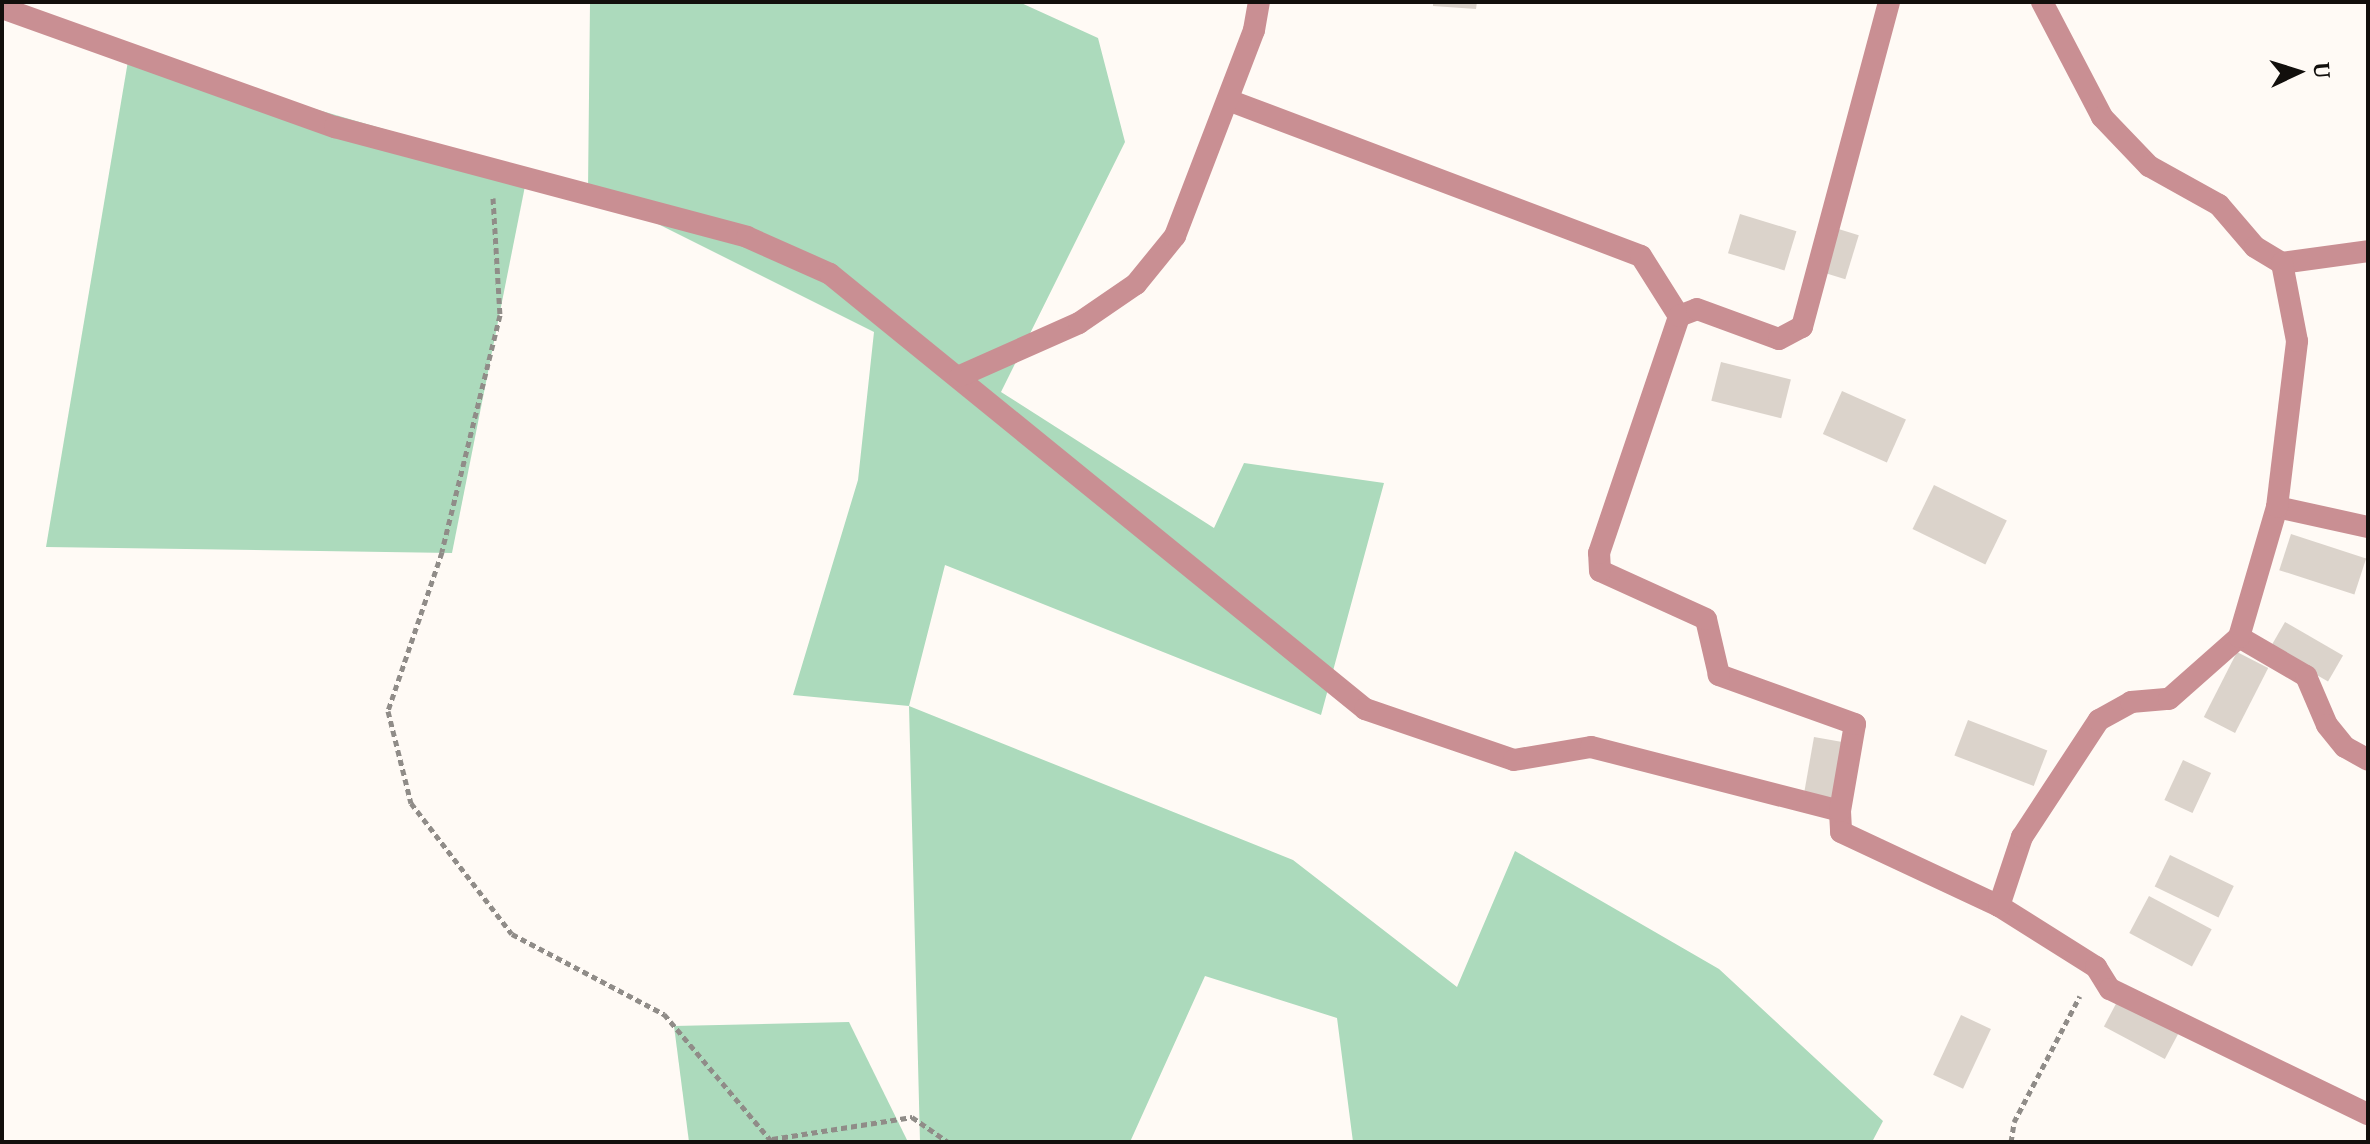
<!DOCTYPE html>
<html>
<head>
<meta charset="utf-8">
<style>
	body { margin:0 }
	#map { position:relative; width:2370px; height:1144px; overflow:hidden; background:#fffaf5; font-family:"PT Serif",serif }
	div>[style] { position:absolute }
	.green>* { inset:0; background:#acdabc }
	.building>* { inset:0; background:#dbd3cb; transform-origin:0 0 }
	.path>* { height:5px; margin-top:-2.5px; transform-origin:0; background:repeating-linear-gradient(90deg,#908c88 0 6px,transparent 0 10px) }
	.minor>* { height:22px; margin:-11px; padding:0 11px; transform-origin:11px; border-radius:11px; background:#c98f93 }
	span { translate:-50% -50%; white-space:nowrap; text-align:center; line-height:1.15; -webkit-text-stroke:6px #fffaf5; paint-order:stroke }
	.frame { position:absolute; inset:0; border:4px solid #120f0c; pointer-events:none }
	.north { position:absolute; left:2258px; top:32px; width:80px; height:80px; -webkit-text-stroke:6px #fffaf5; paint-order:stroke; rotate:86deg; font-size:22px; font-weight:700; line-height:32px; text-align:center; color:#120f0c }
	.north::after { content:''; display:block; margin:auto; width:28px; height:36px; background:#120f0c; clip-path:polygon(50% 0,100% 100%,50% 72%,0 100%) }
</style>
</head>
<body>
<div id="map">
	<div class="green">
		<div style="clip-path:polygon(590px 2px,1019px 2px,1098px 38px,1125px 142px,1001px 392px,1214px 528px,1244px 463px,1384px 483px,1321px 715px,945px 565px,909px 706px,1293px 860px,1457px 987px,1515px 851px,1719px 969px,1883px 1121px,1872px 1142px,1353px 1142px,1337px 1018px,1205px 976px,1130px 1142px,920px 1142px,909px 706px,793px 695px,858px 480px,874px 332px,588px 189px)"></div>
		<div style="clip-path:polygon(129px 55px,528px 171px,452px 553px,46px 547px)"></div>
		<div style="clip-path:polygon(849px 1022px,908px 1142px,689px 1142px,674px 1026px)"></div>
	</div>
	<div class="building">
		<div style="clip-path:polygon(1433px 2px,1477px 2px,1476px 9px,1433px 6px)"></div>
		<div style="left:1740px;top:214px;width:59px;height:41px;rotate:17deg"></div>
		<div style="left:1832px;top:227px;width:28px;height:46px;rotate:17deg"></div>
		<div style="left:1721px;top:362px;width:72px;height:40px;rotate:14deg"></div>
		<div style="left:1842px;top:391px;width:70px;height:47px;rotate:24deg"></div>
		<div style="left:1934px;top:485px;width:81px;height:49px;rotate:26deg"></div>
		<div style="left:2291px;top:534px;width:79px;height:38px;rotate:18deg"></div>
		<div style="left:2285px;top:622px;width:67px;height:30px;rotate:30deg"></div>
		<div style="left:2237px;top:652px;width:35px;height:73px;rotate:27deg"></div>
		<div style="left:1968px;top:720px;width:85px;height:38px;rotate:21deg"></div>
		<div style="left:1814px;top:737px;width:36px;height:62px;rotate:10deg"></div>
		<div style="left:2183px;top:760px;width:31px;height:44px;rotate:25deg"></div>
		<div style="left:2170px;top:855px;width:71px;height:35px;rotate:26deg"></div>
		<div style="left:2149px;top:896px;width:71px;height:42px;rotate:28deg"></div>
		<div style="left:2118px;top:1000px;width:69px;height:30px;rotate:28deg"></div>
		<div style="left:1961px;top:1015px;width:33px;height:66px;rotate:25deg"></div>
	</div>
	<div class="path">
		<div style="left:493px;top:198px;width:117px;rotate:86.6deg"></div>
		<div style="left:500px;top:315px;width:244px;rotate:103.8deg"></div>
		<div style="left:442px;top:552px;width:168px;rotate:108.8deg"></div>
		<div style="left:388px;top:711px;width:95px;rotate:76deg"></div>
		<div style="left:411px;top:803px;width:165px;rotate:52.4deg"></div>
		<div style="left:512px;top:934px;width:172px;rotate:27.8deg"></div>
		<div style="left:664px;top:1014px;width:167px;rotate:49.8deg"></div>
		<div style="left:772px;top:1139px;width:142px;rotate:-8.9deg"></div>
		<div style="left:912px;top:1117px;width:44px;rotate:34.8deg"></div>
		<div style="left:2011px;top:1142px;width:20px;rotate:-81deg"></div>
		<div style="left:2014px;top:1122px;width:142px;rotate:-62.4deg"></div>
	</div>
	<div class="minor">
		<div style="left:2042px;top:2px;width:130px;rotate:62.4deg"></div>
		<div style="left:2102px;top:117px;width:68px;rotate:46.2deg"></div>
		<div style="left:2149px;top:166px;width:80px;rotate:29.1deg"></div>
		<div style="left:2219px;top:205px;width:55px;rotate:49.4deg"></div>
		<div style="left:2255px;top:247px;width:31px;rotate:31deg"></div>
		<div style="left:2282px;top:263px;width:87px;rotate:-7.9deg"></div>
		<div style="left:2px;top:8px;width:354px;rotate:19.7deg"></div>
		<div style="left:335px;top:127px;width:426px;rotate:14.9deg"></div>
		<div style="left:747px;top:237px;width:91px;rotate:24deg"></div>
		<div style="left:830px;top:274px;width:690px;rotate:39.11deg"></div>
		<div style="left:1365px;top:709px;width:157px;rotate:18.9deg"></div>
		<div style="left:1514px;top:760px;width:78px;rotate:-9.6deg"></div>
		<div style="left:1591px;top:747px;width:257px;rotate:14.4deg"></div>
		<div style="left:1840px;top:811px;width:21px;rotate:87deg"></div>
		<div style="left:1841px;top:832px;width:174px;rotate:25.1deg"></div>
		<div style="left:1999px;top:906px;width:115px;rotate:32.2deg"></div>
		<div style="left:2096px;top:967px;width:26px;rotate:58deg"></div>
		<div style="left:2110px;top:989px;width:287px;rotate:25.9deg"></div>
		<div style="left:1228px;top:100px;width:441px;rotate:20.7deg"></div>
		<div style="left:1641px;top:256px;width:71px;rotate:57.7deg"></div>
		<div style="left:960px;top:376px;width:130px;rotate:-24deg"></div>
		<div style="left:1079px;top:323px;width:69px;rotate:-34.4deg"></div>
		<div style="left:1136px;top:284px;width:62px;rotate:-50.9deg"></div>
		<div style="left:1175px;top:236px;width:221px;rotate:-69deg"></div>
		<div style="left:1254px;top:30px;width:28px;rotate:-80deg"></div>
		<div style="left:2277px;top:507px;width:93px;rotate:12.4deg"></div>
		<div style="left:2239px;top:637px;width:78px;rotate:30.2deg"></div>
		<div style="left:2306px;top:676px;width:53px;rotate:66.8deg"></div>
		<div style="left:2327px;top:725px;width:28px;rotate:51deg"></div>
		<div style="left:2345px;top:747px;width:26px;rotate:29deg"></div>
		<div style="left:1840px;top:811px;width:88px;rotate:-80.2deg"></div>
		<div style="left:1855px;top:724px;width:145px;rotate:-160.2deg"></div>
		<div style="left:1719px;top:675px;width:57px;rotate:-103.1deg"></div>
		<div style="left:1706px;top:619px;width:116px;rotate:-155.6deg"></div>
		<div style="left:1600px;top:571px;width:18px;rotate:-93deg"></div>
		<div style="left:1599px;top:553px;width:250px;rotate:-71.3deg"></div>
		<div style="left:1679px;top:316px;width:19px;rotate:-21deg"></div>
		<div style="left:1697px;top:309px;width:87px;rotate:20.1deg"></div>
		<div style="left:1779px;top:339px;width:26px;rotate:-28deg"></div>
		<div style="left:1802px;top:327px;width:336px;rotate:-75deg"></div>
		<div style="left:1999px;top:906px;width:73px;rotate:-71.6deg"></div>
		<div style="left:2022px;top:837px;width:140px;rotate:-56.7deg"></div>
		<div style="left:2099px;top:720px;width:37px;rotate:-29deg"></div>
		<div style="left:2131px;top:702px;width:38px;rotate:-5deg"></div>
		<div style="left:2169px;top:699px;width:94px;rotate:-41.5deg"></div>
		<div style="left:2239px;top:637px;width:135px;rotate:-73.7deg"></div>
		<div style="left:2277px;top:507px;width:167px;rotate:-83.1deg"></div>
		<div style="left:2297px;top:341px;width:79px;rotate:-100.9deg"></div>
	</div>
	<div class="frame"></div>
	<div class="north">U</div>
</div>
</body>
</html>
